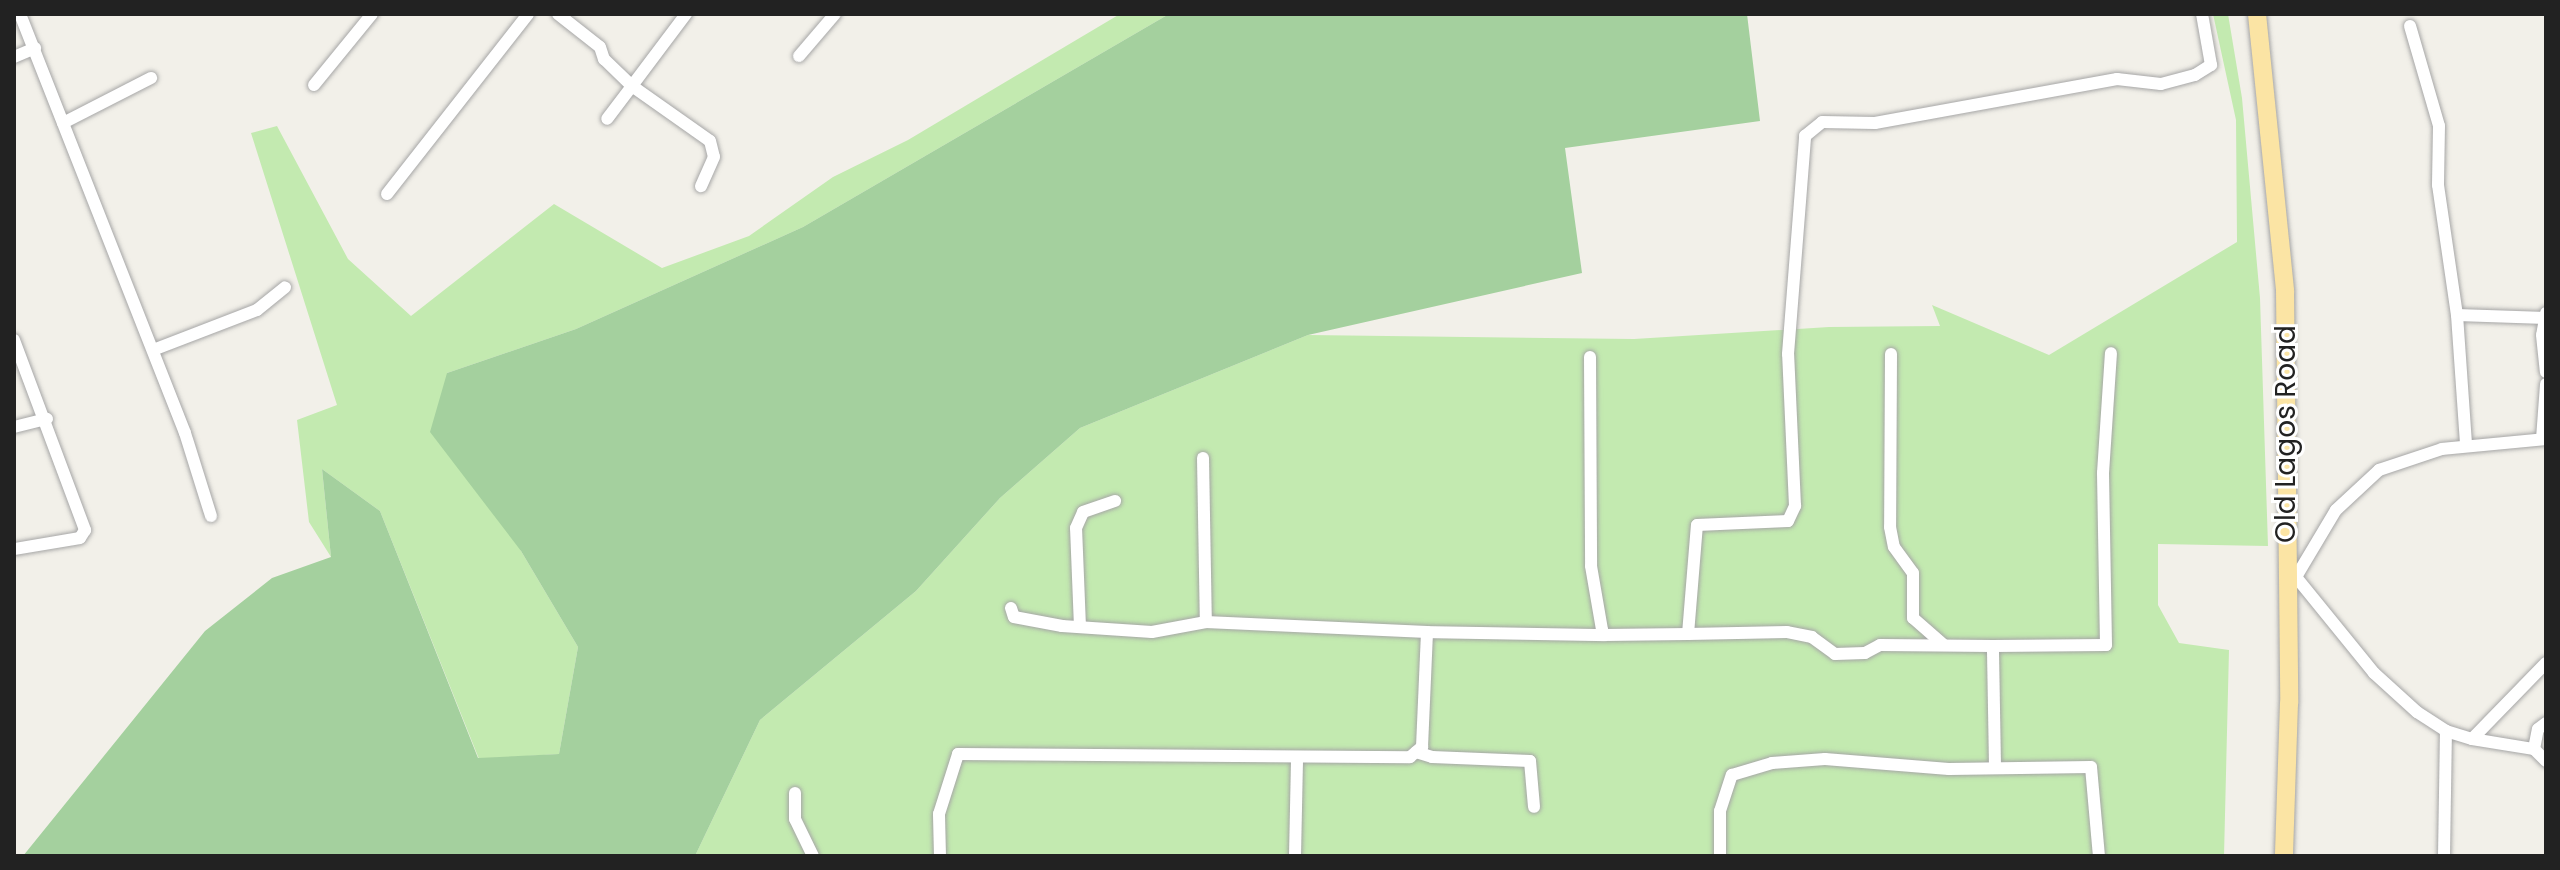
<!DOCTYPE html>
<html>
<head>
<meta charset="utf-8">
<style>
	body { margin:0 }
	#map { position:relative; width:2560px; height:870px; overflow:hidden; background:#f2f0e9; font-family:Poppins,sans-serif }
	div>[style] { position:absolute }
	.grass>* { inset:0; background:#c3eab0 }
	.forest>* { inset:0; background:#a4d09e }
	.roads { filter:drop-shadow(0 0 2px #a6a6a6) drop-shadow(0 0 2px #a6a6a6) }
	.street>* { height:12px; margin:-6px; padding:0 6px; transform-origin:6px; border-radius:6px; background:#fff }
	.primary>* { height:18px; margin:-9px; padding:0 9px; transform-origin:9px; border-radius:9px; background:#fbe4a4 }
	span { translate:-50% -50%; white-space:nowrap; text-align:center; line-height:1.15; -webkit-text-stroke:6px #fff; paint-order:stroke }
	.street-label { font-size:28px; color:#222 }
	.frame { position:absolute; inset:0; border:16px solid #222; pointer-events:none }
</style>
</head>
<body>
<div id="map">
	<div class="grass">
		<div style="clip-path:polygon(1120px 14px,1169px 14px,803px 227px,576px 329px,447px 373px,521px 551px,578px 647px,559px 754px,479px 759px,380px 511px,322px 469px,331px 557px,309px 522px,297px 420px,337px 405px,251px 133px,277px 126px,348px 259px,411px 316px,554px 204px,662px 268px,749px 236px,833px 177px,908px 140px)"></div>
		<div style="clip-path:polygon(2213px 14px,2228px 14px,2242px 98px,2260px 298px,2268px 546px,2158px 544px,2158px 605px,2179px 643px,2229px 650px,2224px 856px,695px 856px,760px 720px,916px 591px,1000px 498px,1080px 428px,1308px 335px,1634px 339px,1829px 327px,1940px 326px,1932px 305px,2049px 355px,2237px 242px,2236px 120px)"></div>
	</div>
	<div class="forest">
		<div style="clip-path:polygon(1169px 14px,1747px 14px,1760px 121px,1565px 148px,1582px 273px,1308px 335px,1080px 428px,1000px 498px,916px 591px,760px 720px,695px 856px,23px 856px,205px 631px,272px 578px,331px 557px,322px 469px,380px 511px,478px 758px,559px 754px,578px 647px,521px 551px,430px 432px,447px 373px,576px 329px,803px 227px)"></div>
	</div>
	<div class="roads">
		<div class="street">
			<div style="left:20px;top:14px;width:450px;rotate:68.5deg"></div>
			<div style="left:185px;top:433px;width:87px;rotate:72.6deg"></div>
			<div style="left:558px;top:14px;width:53px;rotate:38.2deg"></div>
			<div style="left:600px;top:47px;width:13px;rotate:72deg"></div>
			<div style="left:604px;top:59px;width:39px;rotate:44deg"></div>
			<div style="left:632px;top:86px;width:41px;rotate:127.1deg"></div>
			<div style="left:686px;top:14px;width:90px;rotate:126.9deg"></div>
			<div style="left:632px;top:86px;width:95px;rotate:35.2deg"></div>
			<div style="left:710px;top:141px;width:16px;rotate:76deg"></div>
			<div style="left:714px;top:157px;width:32px;rotate:114deg"></div>
			<div style="left:2410px;top:26px;width:104px;rotate:73.8deg"></div>
			<div style="left:2439px;top:126px;width:59px;rotate:91deg"></div>
			<div style="left:2438px;top:185px;width:131px;rotate:81.7deg"></div>
			<div style="left:2457px;top:315px;width:130px;rotate:86deg"></div>
			<div style="left:799px;top:56px;width:55px;rotate:-49.4deg"></div>
			<div style="left:14px;top:57px;width:23px;rotate:-23deg"></div>
			<div style="left:314px;top:85px;width:92px;rotate:-50.8deg"></div>
			<div style="left:63px;top:123px;width:99px;rotate:-27.1deg"></div>
			<div style="left:387px;top:194px;width:229px;rotate:-51.9deg"></div>
			<div style="left:2546px;top:313px;width:22px;rotate:100deg"></div>
			<div style="left:2542px;top:335px;width:37px;rotate:84deg"></div>
			<div style="left:2457px;top:315px;width:89px;rotate:1.9deg"></div>
			<div style="left:14px;top:340px;width:203px;rotate:69.5deg"></div>
			<div style="left:85px;top:530px;width:9px;rotate:122deg"></div>
			<div style="left:80px;top:538px;width:67px;rotate:170.5deg"></div>
			<div style="left:153px;top:350px;width:111px;rotate:-21deg"></div>
			<div style="left:257px;top:310px;width:36px;rotate:-39deg"></div>
			<div style="left:1891px;top:354px;width:173px;rotate:90.3deg"></div>
			<div style="left:1890px;top:527px;width:20px;rotate:79deg"></div>
			<div style="left:1894px;top:547px;width:32px;rotate:54deg"></div>
			<div style="left:1913px;top:573px;width:45px;rotate:90deg"></div>
			<div style="left:1913px;top:618px;width:41px;rotate:41.1deg"></div>
			<div style="left:1590px;top:357px;width:209px;rotate:89.7deg"></div>
			<div style="left:1591px;top:566px;width:65px;rotate:80.2deg"></div>
			<div style="left:1602px;top:630px;width:5px;rotate:68deg"></div>
			<div style="left:1604px;top:635px;width:84px;rotate:-0.7deg"></div>
			<div style="left:14px;top:427px;width:34px;rotate:-14deg"></div>
			<div style="left:2542px;top:439px;width:55px;rotate:-85.8deg"></div>
			<div style="left:1203px;top:458px;width:164px;rotate:89deg"></div>
			<div style="left:1206px;top:622px;width:221px;rotate:2.6deg"></div>
			<div style="left:2296px;top:577px;width:124px;rotate:50.9deg"></div>
			<div style="left:2374px;top:673px;width:58px;rotate:42.2deg"></div>
			<div style="left:2417px;top:712px;width:35px;rotate:33deg"></div>
			<div style="left:2446px;top:731px;width:27px;rotate:17deg"></div>
			<div style="left:2472px;top:739px;width:63px;rotate:9.2deg"></div>
			<div style="left:2286px;top:579px;width:10px;rotate:-11deg"></div>
			<div style="left:2296px;top:577px;width:78px;rotate:-59.2deg"></div>
			<div style="left:2336px;top:510px;width:59px;rotate:-42.9deg"></div>
			<div style="left:2379px;top:470px;width:66px;rotate:-18.4deg"></div>
			<div style="left:2442px;top:449px;width:104px;rotate:-5.5deg"></div>
			<div style="left:1011px;top:608px;width:9px;rotate:72deg"></div>
			<div style="left:1014px;top:617px;width:49px;rotate:10.6deg"></div>
			<div style="left:1062px;top:626px;width:90px;rotate:3.8deg"></div>
			<div style="left:1152px;top:632px;width:55px;rotate:-10.5deg"></div>
			<div style="left:1080px;top:627px;width:99px;rotate:-92.3deg"></div>
			<div style="left:1076px;top:528px;width:17px;rotate:-66deg"></div>
			<div style="left:1083px;top:512px;width:34px;rotate:-19deg"></div>
			<div style="left:1993px;top:646px;width:113px;rotate:-0.5deg"></div>
			<div style="left:2106px;top:645px;width:172px;rotate:-91deg"></div>
			<div style="left:2103px;top:473px;width:120px;rotate:-86.2deg"></div>
			<div style="left:2472px;top:739px;width:106px;rotate:-45.8deg"></div>
			<div style="left:2534px;top:749px;width:20px;rotate:-79deg"></div>
			<div style="left:2538px;top:729px;width:10px;rotate:-37deg"></div>
			<div style="left:2534px;top:749px;width:17px;rotate:45deg"></div>
			<div style="left:1416px;top:752px;width:17px;rotate:17deg"></div>
			<div style="left:1432px;top:757px;width:98px;rotate:2.3deg"></div>
			<div style="left:1530px;top:761px;width:46px;rotate:85deg"></div>
			<div style="left:1995px;top:766px;width:120px;rotate:-91deg"></div>
			<div style="left:1993px;top:646px;width:113px;rotate:-179.5deg"></div>
			<div style="left:1880px;top:645px;width:17px;rotate:152deg"></div>
			<div style="left:1865px;top:653px;width:30px;rotate:178deg"></div>
			<div style="left:1835px;top:654px;width:29px;rotate:-144deg"></div>
			<div style="left:1812px;top:637px;width:25px;rotate:-169deg"></div>
			<div style="left:1787px;top:632px;width:99px;rotate:178.8deg"></div>
			<div style="left:1688px;top:634px;width:109px;rotate:-85.3deg"></div>
			<div style="left:1697px;top:525px;width:91px;rotate:-2.5deg"></div>
			<div style="left:1788px;top:521px;width:17px;rotate:-65deg"></div>
			<div style="left:1795px;top:506px;width:152px;rotate:-92.6deg"></div>
			<div style="left:1788px;top:354px;width:219px;rotate:-85.5deg"></div>
			<div style="left:1805px;top:136px;width:22px;rotate:-39deg"></div>
			<div style="left:1822px;top:122px;width:53px;rotate:1.1deg"></div>
			<div style="left:1875px;top:123px;width:246px;rotate:-10.3deg"></div>
			<div style="left:2117px;top:79px;width:44px;rotate:6.5deg"></div>
			<div style="left:2161px;top:84px;width:35px;rotate:-15deg"></div>
			<div style="left:2195px;top:75px;width:19px;rotate:-32deg"></div>
			<div style="left:2211px;top:65px;width:52px;rotate:-100deg"></div>
			<div style="left:795px;top:793px;width:26px;rotate:90deg"></div>
			<div style="left:795px;top:819px;width:41px;rotate:64.1deg"></div>
			<div style="left:940px;top:856px;width:42px;rotate:-91.4deg"></div>
			<div style="left:939px;top:814px;width:63px;rotate:-72.4deg"></div>
			<div style="left:958px;top:754px;width:452px;rotate:0.4deg"></div>
			<div style="left:1410px;top:757px;width:16px;rotate:-40deg"></div>
			<div style="left:1422px;top:747px;width:115px;rotate:-87.5deg"></div>
			<div style="left:1427px;top:632px;width:177px;rotate:1deg"></div>
			<div style="left:1295px;top:856px;width:99px;rotate:-88.8deg"></div>
			<div style="left:1720px;top:856px;width:45px;rotate:-90deg"></div>
			<div style="left:1720px;top:811px;width:38px;rotate:-72deg"></div>
			<div style="left:1732px;top:775px;width:42px;rotate:-16.7deg"></div>
			<div style="left:1772px;top:763px;width:53px;rotate:-4.3deg"></div>
			<div style="left:1825px;top:759px;width:124px;rotate:4.6deg"></div>
			<div style="left:1949px;top:769px;width:142px;rotate:-0.8deg"></div>
			<div style="left:2091px;top:767px;width:89px;rotate:84.9deg"></div>
			<div style="left:2444px;top:856px;width:125px;rotate:-89.1deg"></div>
		</div>
		<div class="primary">
			<div style="left:2257px;top:14px;width:278px;rotate:84.2deg"></div>
			<div style="left:2285px;top:291px;width:412px;rotate:89.4deg"></div>
			<div style="left:2289px;top:703px;width:153px;rotate:91.9deg"></div>
		</div>
	</div>
	<div class="street-label">
		<span style="left:2286px;top:434px;rotate:-90deg">Old Lagos Road</span>
	</div>
	<div class="frame"></div>
</div>
</body>
</html>
